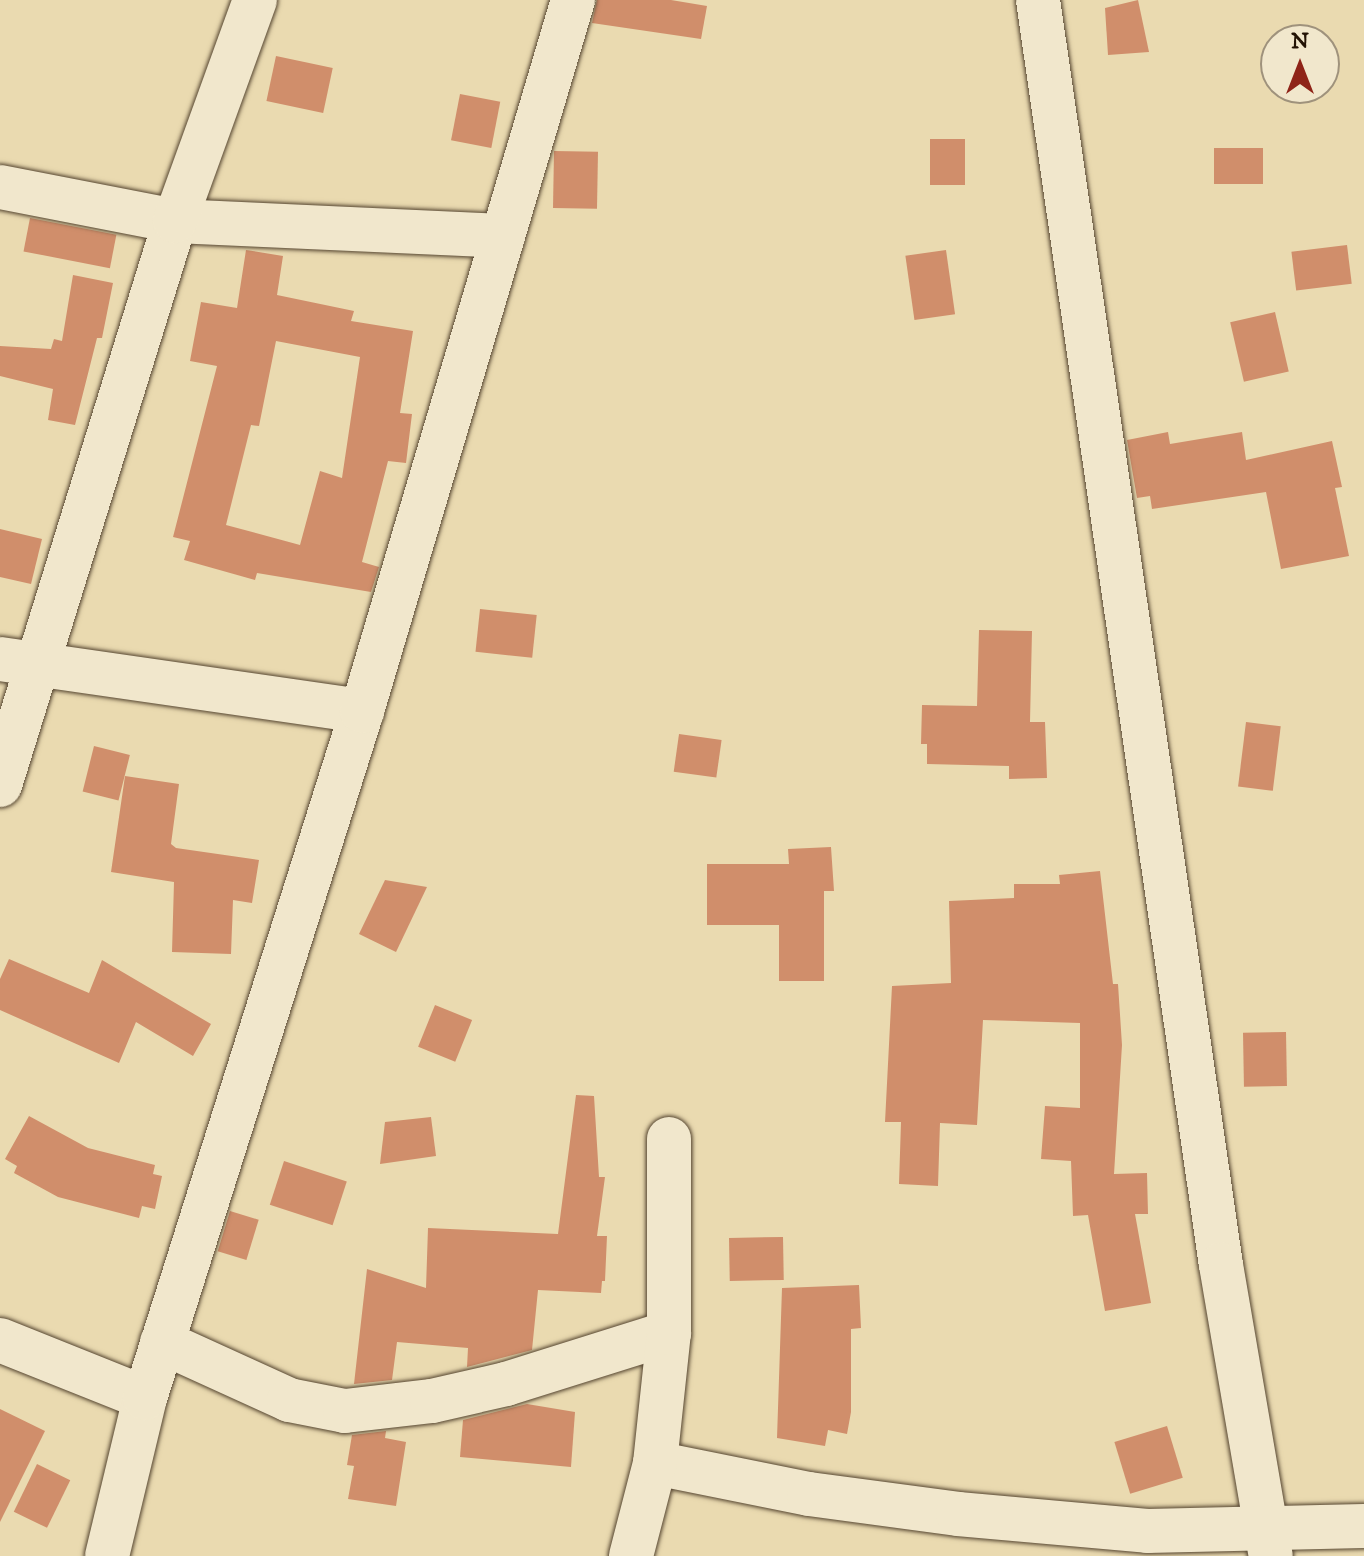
<!DOCTYPE html>
<html>
<head>
<meta charset="utf-8">
<style>
	body { margin:0 }
	#map { position:relative; width:1364px; height:1556px; overflow:hidden; background:#eadab0; font-family:"IM FELL DW Pica",serif }
	div>[style] { position:absolute }
	.building>* { inset:0; background:#d08e6b; transform-origin:0 0 }
	.roads { filter:drop-shadow(0 0 2px #554530) drop-shadow(0 0 2px #554530) }
	.minor>* { height:44px; margin:-22px; padding:0 22px; transform-origin:22px; border-radius:22px; background:#f1e7cc }
	span { translate:-50% -50%; white-space:nowrap; text-align:center; line-height:1.15; -webkit-text-stroke:8px #f1e7cc; paint-order:stroke }
	.north { position:absolute; left:1260px; top:24px; width:80px; height:80px; box-sizing:border-box; background:#f1e7cc; border:2px solid #9f927c; border-radius:50%; rotate:0deg; font-size:22px; font-weight:700; line-height:32px; text-align:center; color:#231305 }
	.north::after { content:''; display:block; margin:auto; width:28px; height:36px; background:#8f2418; clip-path:polygon(50% 0,100% 100%,50% 72%,0 100%) }
</style>
</head>
<body>
<div id="map">
	<div class="building">
		<div style="clip-path:polygon(597px 0,671px 0,707px 6px,701px 39px,592px 23px)"></div>
		<div style="clip-path:polygon(1138px 0,1149px 52px,1108px 55px,1105px 8px)"></div>
		<div style="left:276px;top:56px;width:58px;height:46px;rotate:12deg"></div>
		<div style="left:460px;top:94px;width:41px;height:47px;rotate:11deg"></div>
		<div style="left:930px;top:139px;width:35px;height:46px"></div>
		<div style="left:1214px;top:148px;width:49px;height:36px"></div>
		<div style="left:554px;top:151px;width:44px;height:57px;rotate:1deg"></div>
		<div style="left:30px;top:218px;width:88px;height:34px;rotate:11deg"></div>
		<div style="left:1347px;top:245px;width:39px;height:56px;rotate:83deg"></div>
		<div style="clip-path:polygon(evenodd,246px 250px,283px 256px,277px 295px,354px 311px,351px 321px,413px 331px,400px 413px,412px 414px,406px 463px,388px 461px,362px 562px,379px 567px,371px 592px,257px 573px,255px 580px,184px 560px,190px 541px,173px 537px,217px 366px,190px 361px,201px 302px,237px 308px,246px 250px,276px 341px,360px 357px,342px 478px,320px 471px,300px 545px,226px 525px,251px 425px,259px 426px,276px 341px)"></div>
		<div style="left:946px;top:250px;width:65px;height:41px;rotate:82deg"></div>
		<div style="clip-path:polygon(73px 275px,113px 283px,102px 338px,97px 338px,75px 425px,48px 420px,53px 389px,0 376px,0 346px,51px 349px,54px 339px,62px 341px)"></div>
		<div style="left:1275px;top:312px;width:61px;height:46px;rotate:77deg"></div>
		<div style="clip-path:polygon(1168px 432px,1170px 444px,1242px 432px,1246px 460px,1332px 441px,1342px 487px,1335px 488px,1349px 556px,1281px 569px,1266px 492px,1152px 509px,1150px 496px,1137px 498px,1127px 440px)"></div>
		<div style="clip-path:polygon(0 529px,42px 539px,31px 584px,0 577px)"></div>
		<div style="left:480px;top:609px;width:57px;height:43px;rotate:6deg"></div>
		<div style="clip-path:polygon(979px 630px,1032px 631px,1030px 722px,1045px 722px,1047px 778px,1009px 779px,1009px 766px,927px 764px,927px 744px,921px 744px,922px 705px,977px 706px)"></div>
		<div style="left:1246px;top:722px;width:35px;height:65px;rotate:7deg"></div>
		<div style="left:679px;top:734px;width:43px;height:38px;rotate:8deg"></div>
		<div style="left:94px;top:746px;width:37px;height:47px;rotate:14deg"></div>
		<div style="clip-path:polygon(125px 776px,179px 784px,171px 844px,176px 848px,259px 860px,252px 903px,233px 900px,231px 954px,172px 952px,174px 882px,111px 872px)"></div>
		<div style="clip-path:polygon(831px 847px,834px 891px,824px 891px,824px 981px,779px 981px,779px 925px,707px 925px,707px 864px,789px 864px,788px 849px)"></div>
		<div style="clip-path:polygon(1100px 871px,1113px 984px,1118px 984px,1122px 1045px,1114px 1174px,1147px 1173px,1148px 1214px,1135px 1214px,1151px 1303px,1105px 1311px,1088px 1215px,1073px 1216px,1071px 1161px,1041px 1159px,1045px 1106px,1080px 1108px,1080px 1023px,983px 1020px,977px 1125px,940px 1123px,938px 1186px,899px 1184px,901px 1122px,885px 1122px,892px 986px,951px 983px,949px 901px,1014px 898px,1014px 884px,1060px 884px,1059px 875px)"></div>
		<div style="clip-path:polygon(385px 880px,427px 887px,396px 952px,359px 934px)"></div>
		<div style="clip-path:polygon(9px 959px,89px 993px,102px 960px,211px 1024px,193px 1056px,136px 1022px,119px 1063px,0 1010px,0 979px)"></div>
		<div style="left:435px;top:1005px;width:40px;height:45px;rotate:22deg"></div>
		<div style="left:1286px;top:1032px;width:54px;height:43px;rotate:89deg"></div>
		<div style="clip-path:polygon(576px 1095px,594px 1096px,599px 1177px,605px 1177px,597px 1236px,607px 1236px,605px 1281px,602px 1281px,601px 1293px,538px 1290px,532px 1350px,467px 1367px,468px 1348px,397px 1342px,392px 1380px,354px 1384px,367px 1269px,426px 1288px,428px 1228px,558px 1234px)"></div>
		<div style="clip-path:polygon(29px 1116px,88px 1148px,155px 1165px,153px 1174px,162px 1176px,155px 1209px,142px 1206px,139px 1218px,58px 1197px,14px 1173px,17px 1166px,5px 1159px)"></div>
		<div style="clip-path:polygon(431px 1117px,436px 1156px,380px 1164px,385px 1122px)"></div>
		<div style="left:284px;top:1161px;width:66px;height:46px;rotate:18deg"></div>
		<div style="left:230px;top:1211px;width:30px;height:42px;rotate:17deg"></div>
		<div style="left:783px;top:1237px;width:43px;height:54px;rotate:89deg"></div>
		<div style="clip-path:polygon(859px 1285px,861px 1328px,851px 1329px,851px 1412px,847px 1434px,828px 1430px,825px 1446px,777px 1438px,782px 1288px)"></div>
		<div style="clip-path:polygon(527px 1404px,575px 1412px,571px 1467px,460px 1457px,463px 1420px)"></div>
		<div style="clip-path:polygon(0 1409px,45px 1431px,0 1522px)"></div>
		<div style="left:1167px;top:1426px;width:54px;height:55px;rotate:73deg"></div>
		<div style="clip-path:polygon(386px 1431px,385px 1438px,406px 1442px,396px 1506px,348px 1499px,354px 1466px,347px 1465px,352px 1435px)"></div>
		<div style="left:37px;top:1464px;width:37px;height:53px;rotate:26deg"></div>
	</div>
	<div class="roads">
		<div class="minor">
			<div style="left:1038px;top:0;width:1278px;rotate:81.77deg"></div>
			<div style="left:1221px;top:1265px;width:295px;rotate:80.3deg"></div>
			<div style="left:0;top:187px;width:178px;rotate:11deg"></div>
			<div style="left:175px;top:221px;width:328px;rotate:2.6deg"></div>
			<div style="left:0;top:659px;width:366px;rotate:8.2deg"></div>
			<div style="left:0;top:785px;width:591px;rotate:-72.76deg"></div>
			<div style="left:175px;top:221px;width:235px;rotate:-70.1deg"></div>
			<div style="left:0;top:1340px;width:156px;rotate:21.8deg"></div>
			<div style="left:162px;top:1342px;width:140px;rotate:24.5deg"></div>
			<div style="left:289px;top:1400px;width:57px;rotate:11.1deg"></div>
			<div style="left:345px;top:1411px;width:88px;rotate:-6.6deg"></div>
			<div style="left:432px;top:1401px;width:76px;rotate:-12.9deg"></div>
			<div style="left:506px;top:1384px;width:171px;rotate:-17.4deg"></div>
			<div style="left:655px;top:1463px;width:157px;rotate:11.4deg"></div>
			<div style="left:809px;top:1494px;width:150px;rotate:7.6deg"></div>
			<div style="left:958px;top:1514px;width:190px;rotate:5.1deg"></div>
			<div style="left:1147px;top:1531px;width:217px;rotate:-1.3deg"></div>
			<div style="left:107px;top:1556px;width:163px;rotate:-76.5deg"></div>
			<div style="left:145px;top:1398px;width:720px;rotate:-72.47deg"></div>
			<div style="left:362px;top:711px;width:742px;rotate:-73.47deg"></div>
			<div style="left:631px;top:1556px;width:96px;rotate:-75.5deg"></div>
			<div style="left:655px;top:1463px;width:131px;rotate:-83.9deg"></div>
			<div style="left:669px;top:1333px;width:194px;rotate:-90deg"></div>
		</div>
	</div>
	<div class="north">N</div>
</div>
</body>
</html>
